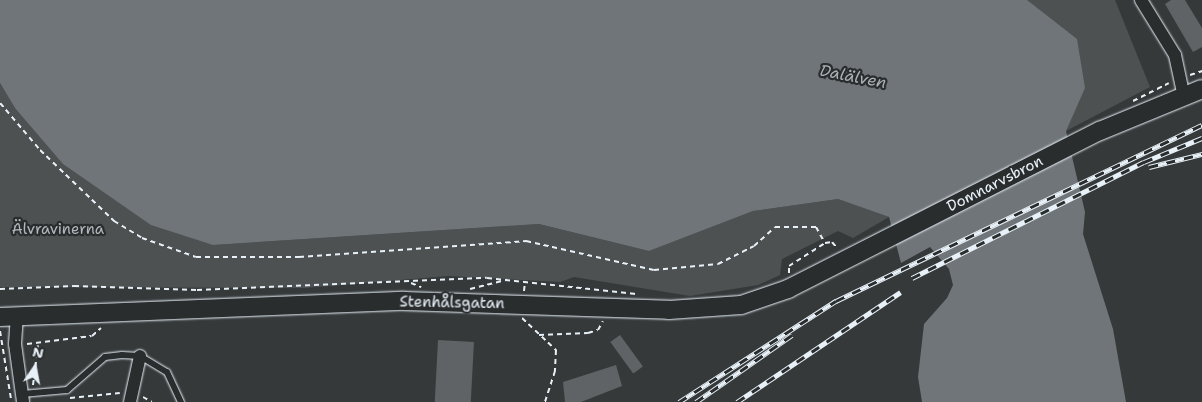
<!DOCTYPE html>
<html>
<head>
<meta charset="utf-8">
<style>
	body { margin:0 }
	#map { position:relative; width:1202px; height:402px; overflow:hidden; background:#35393a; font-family:"Shantell Sans",sans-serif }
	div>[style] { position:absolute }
	.green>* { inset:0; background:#4d5152 }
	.water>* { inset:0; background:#707579 }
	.building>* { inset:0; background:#5f6365; transform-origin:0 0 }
	.path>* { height:2px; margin-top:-1px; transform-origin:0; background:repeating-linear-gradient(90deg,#e8f1f8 0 5px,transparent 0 9px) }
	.roads { filter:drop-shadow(0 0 1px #e8f1f8) drop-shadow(0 0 1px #e8f1f8) }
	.lane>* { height:6px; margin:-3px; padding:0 3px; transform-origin:3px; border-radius:3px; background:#2a2d2e }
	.street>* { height:12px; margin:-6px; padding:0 6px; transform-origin:6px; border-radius:6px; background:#2a2d2e }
	.secondary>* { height:18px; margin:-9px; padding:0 9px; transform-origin:9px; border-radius:9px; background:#2a2d2e }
	.rail>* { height:5px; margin-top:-2.5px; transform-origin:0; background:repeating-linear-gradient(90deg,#2a2d2e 0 9px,#e8f1f8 0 18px); box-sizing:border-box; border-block:1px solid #e8f1f8 }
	span { translate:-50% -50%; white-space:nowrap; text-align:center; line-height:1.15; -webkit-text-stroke:4.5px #2a2d2e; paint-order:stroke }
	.street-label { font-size:15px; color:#e8f1f8 }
	.park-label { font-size:15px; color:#b2b9be }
	.water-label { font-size:16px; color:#acb3b8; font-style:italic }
	.north { position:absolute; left:10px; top:342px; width:50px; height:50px; -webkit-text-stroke:4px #2a2d2e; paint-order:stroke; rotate:12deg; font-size:14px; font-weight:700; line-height:20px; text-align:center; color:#e8f1f8 }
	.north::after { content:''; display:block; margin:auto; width:18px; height:22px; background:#e8f1f8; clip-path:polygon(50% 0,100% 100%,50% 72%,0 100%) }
</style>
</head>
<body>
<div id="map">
	<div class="green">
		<div style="clip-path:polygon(1024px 0,1115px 0,1150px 87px,1066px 131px)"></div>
		<div style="clip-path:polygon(0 83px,15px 108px,213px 245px,539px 224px,649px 251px,753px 211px,838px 199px,889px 217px,853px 238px,838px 231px,782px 259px,780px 275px,758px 285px,690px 296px,574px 277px,560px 282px,448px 276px,305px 288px,0 287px)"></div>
	</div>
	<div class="water">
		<div style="clip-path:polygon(0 0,1027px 0,1077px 39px,1085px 88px,1066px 131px,1085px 212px,1083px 234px,1113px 329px,1126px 402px,922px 402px,918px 377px,924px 324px,947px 298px,953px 285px,949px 269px,930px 247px,901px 263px,889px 217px,838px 199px,753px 211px,649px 251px,539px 224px,213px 245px,151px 225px,63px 164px,15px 108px,0 83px)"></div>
	</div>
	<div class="building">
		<div style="clip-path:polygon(1171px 0,1185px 0,1202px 28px,1202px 47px,1193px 52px,1165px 4px)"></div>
		<div style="left:620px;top:335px;width:39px;height:12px;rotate:54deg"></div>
		<div style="left:438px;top:340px;width:36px;height:62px;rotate:3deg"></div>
		<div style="clip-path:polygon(616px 365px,622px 386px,581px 402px,565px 402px,563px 382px)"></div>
	</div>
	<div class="path">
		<div style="left:1190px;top:75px;width:13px;rotate:-18deg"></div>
		<div style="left:1133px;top:101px;width:40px;rotate:-26.6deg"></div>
		<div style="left:0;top:103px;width:62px;rotate:49.6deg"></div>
		<div style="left:40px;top:150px;width:103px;rotate:43.8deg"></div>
		<div style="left:114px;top:221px;width:33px;rotate:31deg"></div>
		<div style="left:142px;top:238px;width:57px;rotate:19.4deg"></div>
		<div style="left:196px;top:257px;width:103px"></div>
		<div style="left:299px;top:257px;width:228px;rotate:-4deg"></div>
		<div style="left:526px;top:241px;width:131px;rotate:12.8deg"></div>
		<div style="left:654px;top:270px;width:64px;rotate:-5.4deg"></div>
		<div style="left:718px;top:264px;width:40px;rotate:-26.6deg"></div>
		<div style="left:754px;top:246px;width:28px;rotate:-42deg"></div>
		<div style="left:775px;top:227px;width:41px"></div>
		<div style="left:816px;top:227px;width:18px;rotate:61deg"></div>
		<div style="left:789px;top:273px;width:7px;rotate:-90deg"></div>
		<div style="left:789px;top:266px;width:43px;rotate:-32.6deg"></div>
		<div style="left:825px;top:243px;width:7px;rotate:-8deg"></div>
		<div style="left:832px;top:242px;width:8px;rotate:50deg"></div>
		<div style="left:411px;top:283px;width:11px;rotate:22deg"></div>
		<div style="left:0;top:289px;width:74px;rotate:-2.3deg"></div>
		<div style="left:74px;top:286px;width:123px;rotate:1.9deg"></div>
		<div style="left:197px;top:290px;width:290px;rotate:-2.4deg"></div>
		<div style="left:487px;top:278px;width:150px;rotate:6.1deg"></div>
		<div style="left:470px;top:289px;width:38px;rotate:-14deg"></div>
		<div style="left:524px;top:291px;width:10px;rotate:-84deg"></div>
		<div style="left:522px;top:318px;width:47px;rotate:43.3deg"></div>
		<div style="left:556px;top:350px;width:21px;rotate:93deg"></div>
		<div style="left:555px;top:371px;width:33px;rotate:108deg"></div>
		<div style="left:0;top:331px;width:69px;rotate:80.8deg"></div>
		<div style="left:539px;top:335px;width:49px;rotate:-2.3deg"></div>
		<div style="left:588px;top:333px;width:10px;rotate:-17deg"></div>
		<div style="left:598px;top:330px;width:10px;rotate:-61deg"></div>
		<div style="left:27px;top:344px;width:65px;rotate:-7deg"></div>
		<div style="left:92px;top:336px;width:12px;rotate:-42deg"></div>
		<div style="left:33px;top:385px;width:40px;rotate:-82.9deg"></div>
		<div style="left:143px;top:397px;width:10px;rotate:29deg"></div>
		<div style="left:70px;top:398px;width:50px;rotate:-5.7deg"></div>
	</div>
	<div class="roads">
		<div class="lane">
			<div style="left:22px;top:394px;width:45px;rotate:-5.1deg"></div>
			<div style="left:67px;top:390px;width:50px;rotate:-41deg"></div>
			<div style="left:105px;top:357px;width:17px;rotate:-7deg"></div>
			<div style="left:122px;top:355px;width:18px;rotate:3deg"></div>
			<div style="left:140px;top:356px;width:31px;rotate:31deg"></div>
			<div style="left:167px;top:372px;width:33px;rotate:65deg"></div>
		</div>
		<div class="street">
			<div style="left:1141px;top:0;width:65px;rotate:58.3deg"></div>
			<div style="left:1175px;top:55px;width:40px;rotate:78deg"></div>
			<div style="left:17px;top:315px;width:29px;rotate:94deg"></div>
			<div style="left:15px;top:344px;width:59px;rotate:82.1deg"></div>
			<div style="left:130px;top:402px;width:47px;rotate:-77.7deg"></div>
		</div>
		<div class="secondary">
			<div style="left:0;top:317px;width:404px;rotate:-2.3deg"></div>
			<div style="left:404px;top:301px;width:265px;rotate:1.9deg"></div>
			<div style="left:669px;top:310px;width:72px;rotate:-4deg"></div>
			<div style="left:741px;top:305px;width:50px;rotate:-18.8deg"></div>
			<div style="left:788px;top:289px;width:350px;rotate:-26.9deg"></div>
			<div style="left:1100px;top:131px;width:110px;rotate:-22.4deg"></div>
		</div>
	</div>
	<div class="rail">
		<div style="left:1149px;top:167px;width:55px;rotate:-13.8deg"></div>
		<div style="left:912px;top:278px;width:259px;rotate:-26.6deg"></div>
		<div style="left:1144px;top:162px;width:63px;rotate:-22.5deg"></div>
		<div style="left:679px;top:402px;width:187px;rotate:-32.8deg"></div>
		<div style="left:836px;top:301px;width:406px;rotate:-25.7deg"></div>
		<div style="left:696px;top:402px;width:117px;rotate:-34.9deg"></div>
		<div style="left:737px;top:402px;width:197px;rotate:-33.9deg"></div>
	</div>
	<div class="street-label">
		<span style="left:995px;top:184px;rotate:-27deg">Domnarvsbron</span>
		<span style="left:452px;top:303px;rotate:1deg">Stenhålsgatan</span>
	</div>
	<div class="park-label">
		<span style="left:58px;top:230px">Älvravinerna</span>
	</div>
	<div class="water-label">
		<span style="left:853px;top:77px;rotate:11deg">Dalälven</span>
	</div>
	<div class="north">N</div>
</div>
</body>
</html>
